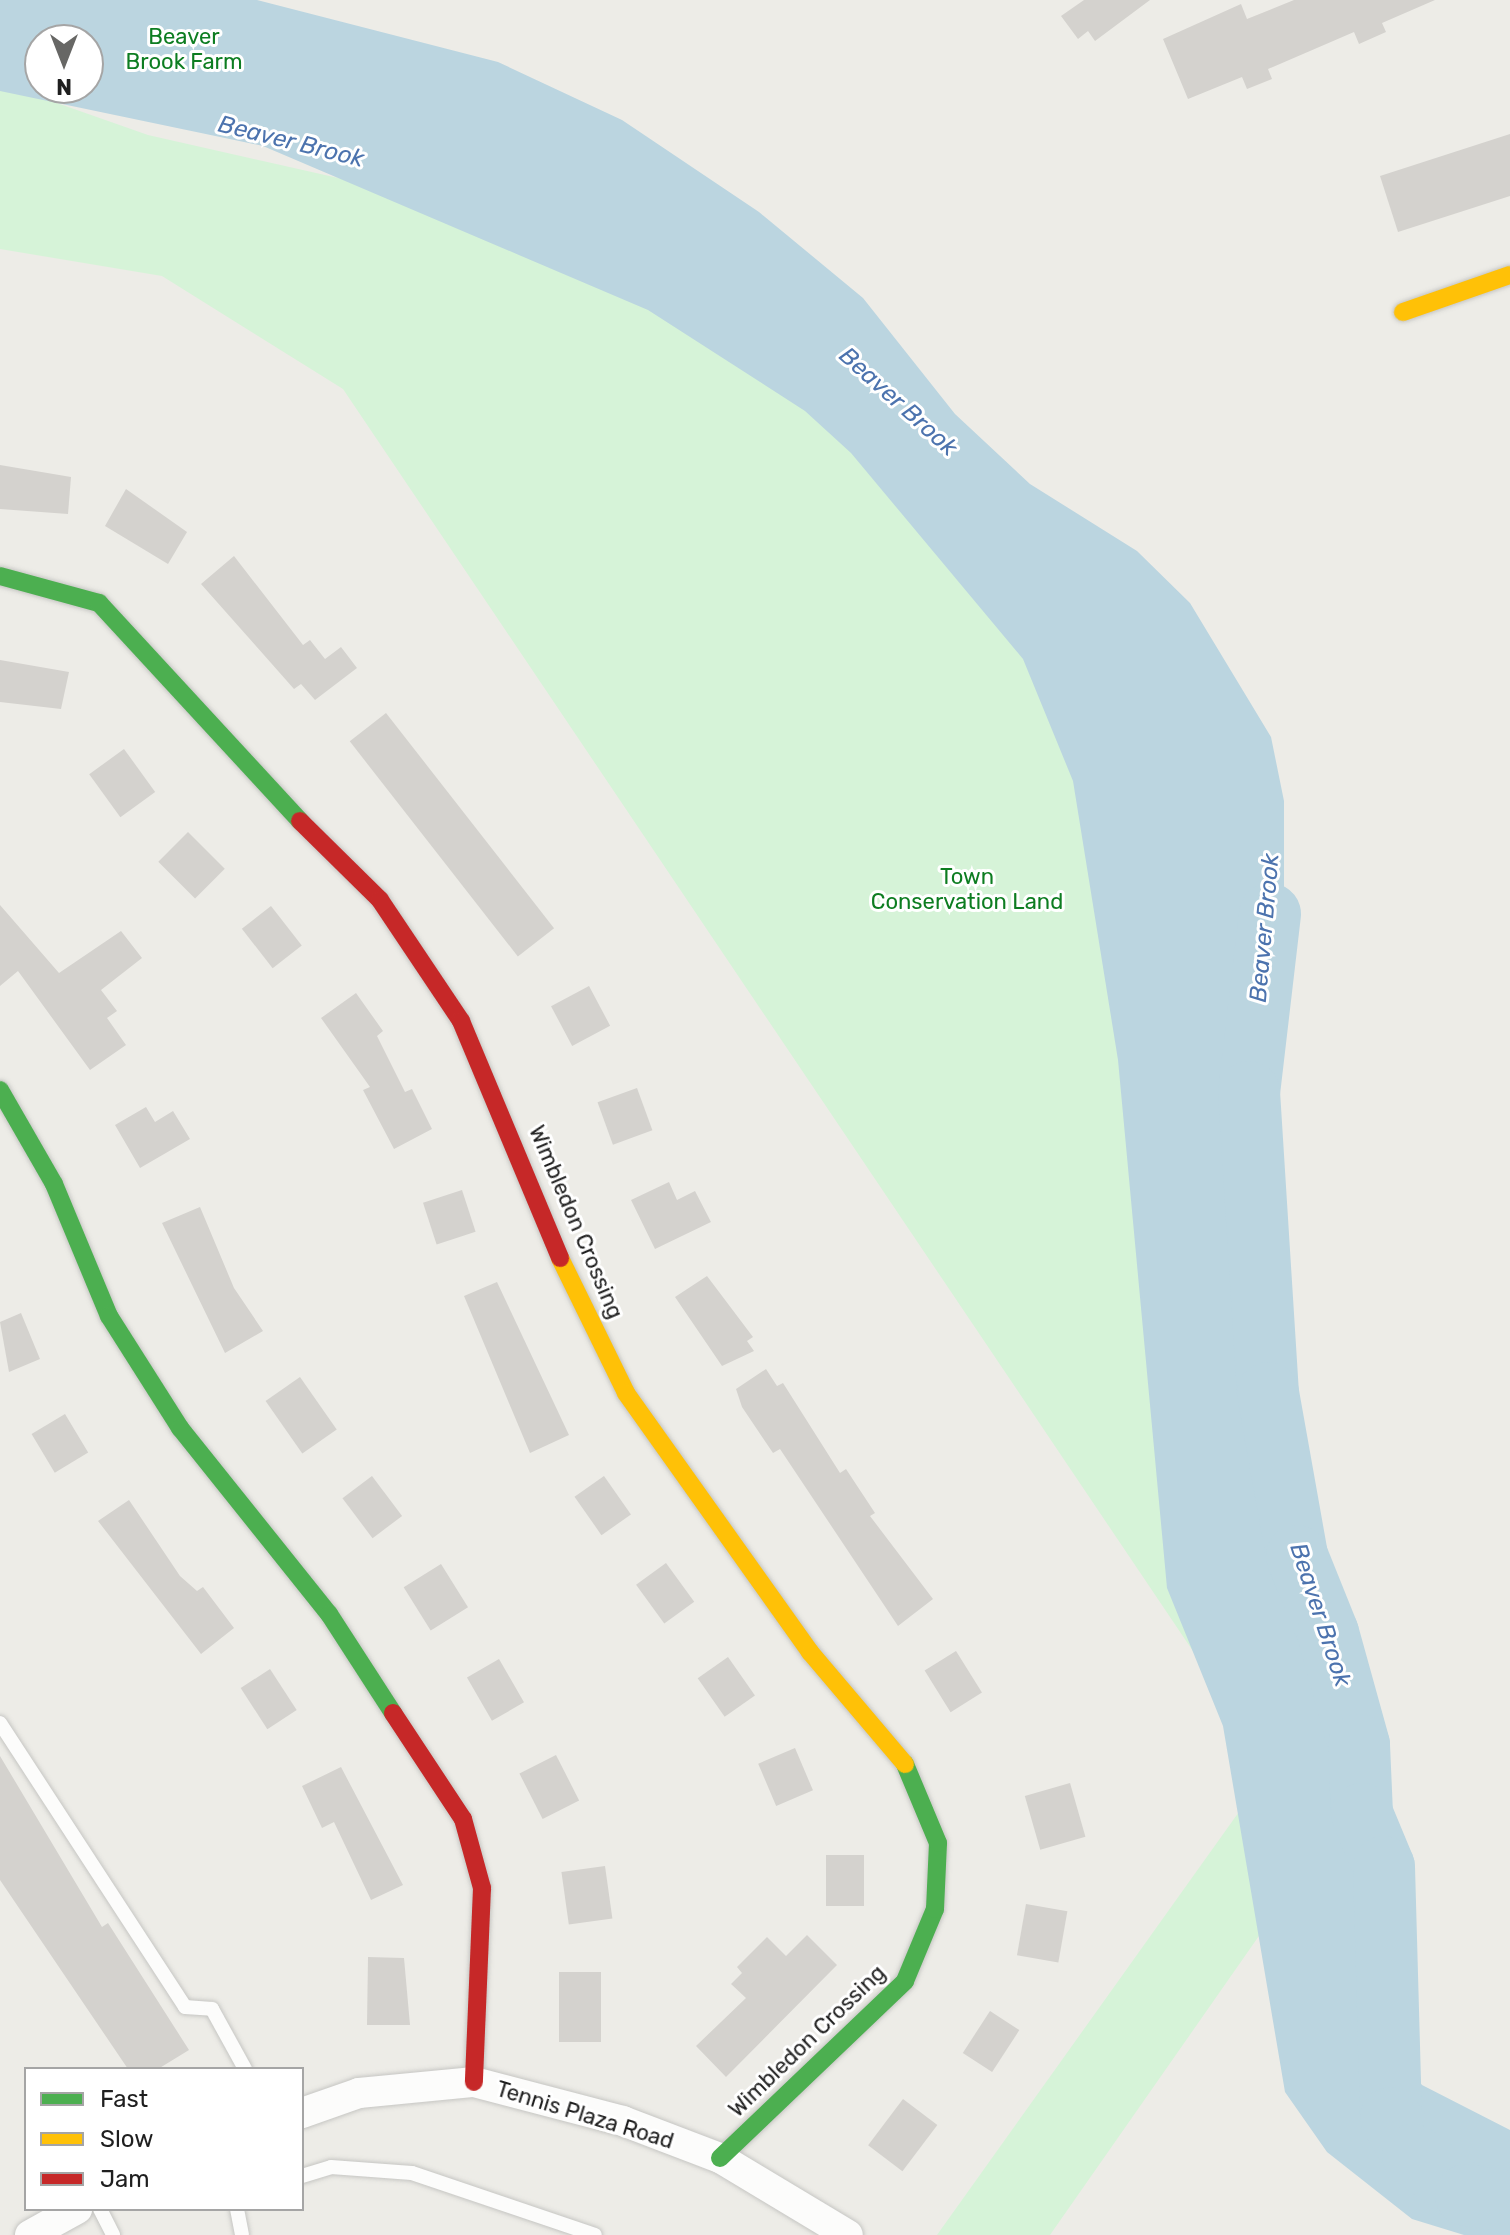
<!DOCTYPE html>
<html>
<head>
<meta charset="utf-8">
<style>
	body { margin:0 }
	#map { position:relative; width:1510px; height:2235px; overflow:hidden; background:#edece7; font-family:Rubik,sans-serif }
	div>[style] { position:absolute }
	.park>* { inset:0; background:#d6f3d8 }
	.water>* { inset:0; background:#bbd5e0 }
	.river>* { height:62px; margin:-31px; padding:0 31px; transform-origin:31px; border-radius:31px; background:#bbd5e0 }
	.building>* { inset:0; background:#d4d2ce; transform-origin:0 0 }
	.roads { filter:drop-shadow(0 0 2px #c6c6c3) drop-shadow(0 0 2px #c6c6c3) }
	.lane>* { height:14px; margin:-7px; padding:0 7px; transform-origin:7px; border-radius:7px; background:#fcfcfb }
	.street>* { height:30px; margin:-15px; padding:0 15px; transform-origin:15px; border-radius:15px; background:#fcfcfb }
	.fast>* { height:18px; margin:-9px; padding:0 9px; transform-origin:9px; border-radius:9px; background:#4caf50 }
	.slow>* { height:18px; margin:-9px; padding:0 9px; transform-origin:9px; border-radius:9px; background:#ffc107 }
	.jam>* { height:18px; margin:-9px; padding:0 9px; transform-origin:9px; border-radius:9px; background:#c62828 }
	span { translate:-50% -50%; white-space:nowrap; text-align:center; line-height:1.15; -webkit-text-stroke:6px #fff; paint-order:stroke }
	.park-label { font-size:22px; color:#0d7d21 }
	.street-label { font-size:22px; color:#1f1f1f }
	.water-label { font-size:24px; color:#4c73ae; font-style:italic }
	.legend { position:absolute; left:24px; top:2067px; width:280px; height:144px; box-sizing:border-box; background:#fff; border:2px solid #a5a5a5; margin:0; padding:10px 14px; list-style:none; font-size:24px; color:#1f1f1f }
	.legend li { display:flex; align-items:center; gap:16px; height:40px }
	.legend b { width:40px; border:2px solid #a5a5a5 }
	.north { position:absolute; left:24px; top:24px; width:80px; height:80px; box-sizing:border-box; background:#fff; border:2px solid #a5a5a5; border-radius:50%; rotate:180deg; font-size:22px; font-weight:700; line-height:32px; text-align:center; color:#1f1f1f }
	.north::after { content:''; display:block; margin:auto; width:28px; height:36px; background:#676765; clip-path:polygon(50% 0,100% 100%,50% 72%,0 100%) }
</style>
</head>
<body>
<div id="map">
	<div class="park">
		<div style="clip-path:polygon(0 83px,148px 135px,595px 236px,893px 433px,1197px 791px,1196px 1258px,1340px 1820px,1050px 2235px,937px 2235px,1271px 1767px,343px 389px,162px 276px,0 249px)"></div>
	</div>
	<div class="water">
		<div style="clip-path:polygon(evenodd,0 0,257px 0,498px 62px,622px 120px,759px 212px,863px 298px,955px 414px,1030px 484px,1137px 551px,1190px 603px,1271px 737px,1284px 801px,1284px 898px,1265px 981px,1246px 1018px,1223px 1132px,1239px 1291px,1311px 1556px,1354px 1851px,1360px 1963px,1380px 2034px,1422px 2085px,1510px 2130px,1510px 2235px,1464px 2235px,1412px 2219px,1327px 2152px,1285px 2092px,1223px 1726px,1167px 1588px,1118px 1060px,1073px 781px,1023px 659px,851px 453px,805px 411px,648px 310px,263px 146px,0 91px,0 0,40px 40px,88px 40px,88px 88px,40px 88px,40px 40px)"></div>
	</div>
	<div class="river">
		<div style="left:1270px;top:914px;width:179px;rotate:96.7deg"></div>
		<div style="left:1249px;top:1092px;width:302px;rotate:86.4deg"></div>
		<div style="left:1268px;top:1393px;width:166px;rotate:79.9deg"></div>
		<div style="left:1297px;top:1556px;width:83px;rotate:68.1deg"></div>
		<div style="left:1328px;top:1633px;width:116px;rotate:74.5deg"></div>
		<div style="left:1359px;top:1745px;width:69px;rotate:87.5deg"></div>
		<div style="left:1362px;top:1814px;width:57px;rotate:67.5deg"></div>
		<div style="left:1384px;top:1867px;width:251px;rotate:88.4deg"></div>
		<div style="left:1391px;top:2118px;width:43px;rotate:59.3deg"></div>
		<div style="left:1413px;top:2155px;width:66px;rotate:37deg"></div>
		<div style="left:1466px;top:2195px;width:45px;rotate:9deg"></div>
	</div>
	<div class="building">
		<div style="clip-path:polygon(1084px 0,1150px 0,1095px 41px,1088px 31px,1078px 39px,1061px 16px)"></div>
		<div style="clip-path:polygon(1294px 0,1435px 0,1382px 23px,1386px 32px,1359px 44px,1354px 32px,1268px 69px,1272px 79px,1247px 89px,1242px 77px,1188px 99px,1163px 39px,1241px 4px,1247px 19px)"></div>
		<div style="clip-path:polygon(1510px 134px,1510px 196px,1398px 232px,1380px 176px)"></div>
		<div style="clip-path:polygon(0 465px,71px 477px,68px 514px,0 509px)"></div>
		<div style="clip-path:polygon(126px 489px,187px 532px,168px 564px,105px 526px)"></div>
		<div style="clip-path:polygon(234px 556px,303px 645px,310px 640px,325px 659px,341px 647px,357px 668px,315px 700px,301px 684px,294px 689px,201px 584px)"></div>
		<div style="clip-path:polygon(0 660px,69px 672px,61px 709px,0 702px)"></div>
		<div style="left:386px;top:713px;width:273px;height:46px;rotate:52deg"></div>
		<div style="left:124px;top:749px;width:53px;height:43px;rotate:54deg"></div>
		<div style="left:188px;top:832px;width:52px;height:42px;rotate:45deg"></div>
		<div style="clip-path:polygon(0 905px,59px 973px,121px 931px,142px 958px,101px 990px,117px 1011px,107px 1018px,126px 1045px,90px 1070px,18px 971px,0 986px)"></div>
		<div style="left:271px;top:906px;width:50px;height:37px;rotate:52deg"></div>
		<div style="left:589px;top:986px;width:45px;height:43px;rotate:62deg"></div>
		<div style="clip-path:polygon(356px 993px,383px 1031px,377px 1036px,405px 1092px,412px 1089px,432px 1129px,394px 1149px,363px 1090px,370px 1087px,321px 1018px)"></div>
		<div style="left:637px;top:1088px;width:45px;height:42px;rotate:70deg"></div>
		<div style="clip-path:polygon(146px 1107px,155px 1122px,173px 1111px,190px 1139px,140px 1168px,115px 1125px)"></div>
		<div style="clip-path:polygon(669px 1182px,677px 1200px,695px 1191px,711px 1222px,655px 1249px,631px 1200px)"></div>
		<div style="left:462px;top:1190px;width:44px;height:41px;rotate:72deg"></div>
		<div style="clip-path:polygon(200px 1207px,234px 1288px,263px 1331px,225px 1353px,162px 1223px)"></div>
		<div style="clip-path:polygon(707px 1276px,753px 1337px,747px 1341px,754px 1351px,722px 1366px,675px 1297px)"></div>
		<div style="clip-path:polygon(497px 1282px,569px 1435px,530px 1453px,464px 1296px)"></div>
		<div style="clip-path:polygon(21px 1313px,40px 1359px,9px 1372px,0 1322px)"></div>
		<div style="clip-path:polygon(766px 1369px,777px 1386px,783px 1383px,840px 1473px,846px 1469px,875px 1513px,870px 1516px,933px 1599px,898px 1626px,780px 1449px,773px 1453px,742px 1407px,736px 1389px)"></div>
		<div style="left:300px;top:1377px;width:64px;height:42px;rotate:55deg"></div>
		<div style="left:65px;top:1414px;width:45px;height:39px;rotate:59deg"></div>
		<div style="left:372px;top:1476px;width:50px;height:37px;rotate:53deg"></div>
		<div style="left:604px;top:1476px;width:47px;height:36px;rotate:55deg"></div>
		<div style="clip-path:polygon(129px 1500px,180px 1576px,197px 1591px,203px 1587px,234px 1628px,201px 1654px,98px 1521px)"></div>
		<div style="left:666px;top:1563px;width:48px;height:37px;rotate:54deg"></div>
		<div style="left:441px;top:1564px;width:51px;height:44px;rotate:58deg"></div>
		<div style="left:956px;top:1651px;width:49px;height:37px;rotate:58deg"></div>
		<div style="left:728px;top:1657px;width:47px;height:37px;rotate:55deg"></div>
		<div style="left:499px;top:1659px;width:50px;height:37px;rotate:60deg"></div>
		<div style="left:270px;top:1669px;width:49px;height:35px;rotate:57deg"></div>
		<div style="left:795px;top:1748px;width:46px;height:40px;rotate:67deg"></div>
		<div style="left:556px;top:1755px;width:51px;height:41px;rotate:63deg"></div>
		<div style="clip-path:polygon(0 1756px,102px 1927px,108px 1923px,189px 2050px,158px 2069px,128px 2069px,0 1880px)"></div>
		<div style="clip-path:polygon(341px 1767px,403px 1885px,371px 1900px,334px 1822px,322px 1828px,302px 1786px)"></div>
		<div style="left:1070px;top:1783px;width:56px;height:47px;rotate:74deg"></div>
		<div style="left:826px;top:1855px;width:38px;height:51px"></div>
		<div style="left:605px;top:1866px;width:53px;height:44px;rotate:82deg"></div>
		<div style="left:1026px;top:1904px;width:42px;height:52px;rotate:10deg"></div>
		<div style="clip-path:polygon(807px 1935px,837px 1965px,726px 2077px,696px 2046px,746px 1998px,731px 1984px,742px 1973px,737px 1967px,767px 1937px,786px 1956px)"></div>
		<div style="clip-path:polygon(368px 1957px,404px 1958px,410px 2025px,367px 2025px)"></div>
		<div style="left:559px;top:1972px;width:42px;height:70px"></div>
		<div style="left:990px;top:2011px;width:35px;height:50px;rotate:33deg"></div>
		<div style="left:903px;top:2099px;width:43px;height:58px;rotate:37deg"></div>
	</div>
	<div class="roads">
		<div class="lane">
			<div style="left:0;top:1723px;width:339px;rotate:56.9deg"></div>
			<div style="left:185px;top:2007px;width:27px;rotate:4deg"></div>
			<div style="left:212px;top:2009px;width:68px;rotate:61.2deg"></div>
			<div style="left:302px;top:2176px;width:30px;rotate:-17deg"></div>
			<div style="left:331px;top:2167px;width:81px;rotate:4.2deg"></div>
			<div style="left:412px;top:2173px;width:193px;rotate:18.7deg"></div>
			<div style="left:100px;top:2209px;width:29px;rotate:63deg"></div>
			<div style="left:237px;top:2209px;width:26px;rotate:79deg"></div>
		</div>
		<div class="street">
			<div style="left:302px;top:2113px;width:60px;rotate:-19.3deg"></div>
			<div style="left:359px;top:2093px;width:116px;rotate:-5.5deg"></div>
			<div style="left:474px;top:2082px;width:154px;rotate:14.7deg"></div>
			<div style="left:623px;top:2121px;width:104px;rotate:20.9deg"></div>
			<div style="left:720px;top:2158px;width:149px;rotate:31deg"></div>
			<div style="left:30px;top:2235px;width:54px;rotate:-29deg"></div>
		</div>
		<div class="fast">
			<div style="left:0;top:576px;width:103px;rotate:15.3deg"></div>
			<div style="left:99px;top:603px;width:297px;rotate:47.3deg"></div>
			<div style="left:0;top:1090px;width:108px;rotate:60.1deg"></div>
			<div style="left:54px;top:1184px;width:143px;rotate:67.4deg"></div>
			<div style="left:109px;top:1316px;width:133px;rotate:57.6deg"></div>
			<div style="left:180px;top:1428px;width:238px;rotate:51.3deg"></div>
			<div style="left:329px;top:1614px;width:118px;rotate:57.1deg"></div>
			<div style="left:720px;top:2158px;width:256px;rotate:-43.7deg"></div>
			<div style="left:905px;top:1981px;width:78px;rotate:-67.4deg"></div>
			<div style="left:935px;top:1909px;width:66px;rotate:-87.4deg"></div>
			<div style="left:938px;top:1843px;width:86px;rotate:-112.7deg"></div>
		</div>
		<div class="slow">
			<div style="left:1403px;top:312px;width:113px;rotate:-19.1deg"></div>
			<div style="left:560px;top:1258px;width:150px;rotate:63.9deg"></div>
			<div style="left:626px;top:1393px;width:318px;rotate:54.6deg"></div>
			<div style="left:810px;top:1652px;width:147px;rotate:49.7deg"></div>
		</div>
		<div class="jam">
			<div style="left:300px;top:821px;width:112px;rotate:44.6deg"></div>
			<div style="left:380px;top:900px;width:146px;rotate:56.2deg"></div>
			<div style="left:461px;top:1021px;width:257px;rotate:67.3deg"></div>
			<div style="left:393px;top:1713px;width:127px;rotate:56.6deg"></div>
			<div style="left:463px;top:1819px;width:72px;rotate:74.6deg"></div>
			<div style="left:482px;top:1888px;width:194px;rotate:92.4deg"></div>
		</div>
	</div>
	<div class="park-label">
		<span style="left:184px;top:49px">Beaver<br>Brook Farm</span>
		<span style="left:967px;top:889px">Town<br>Conservation Land</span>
	</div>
	<div class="street-label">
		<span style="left:576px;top:1222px;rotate:67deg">Wimbledon Crossing</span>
		<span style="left:807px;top:2041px;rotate:-44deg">Wimbledon Crossing</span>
		<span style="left:585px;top:2115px;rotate:17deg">Tennis Plaza Road</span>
	</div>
	<div class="water-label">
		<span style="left:291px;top:142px;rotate:14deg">Beaver Brook</span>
		<span style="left:898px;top:402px;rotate:42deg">Beaver Brook</span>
		<span style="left:1265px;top:928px;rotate:-85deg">Beaver Brook</span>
		<span style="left:1320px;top:1615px;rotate:72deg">Beaver Brook</span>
	</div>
	<ul class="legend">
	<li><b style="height:10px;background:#4caf50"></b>Fast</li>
	<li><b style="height:10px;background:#ffc107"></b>Slow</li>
	<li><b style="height:10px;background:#c62828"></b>Jam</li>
	</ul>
	<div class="north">N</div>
</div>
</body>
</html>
